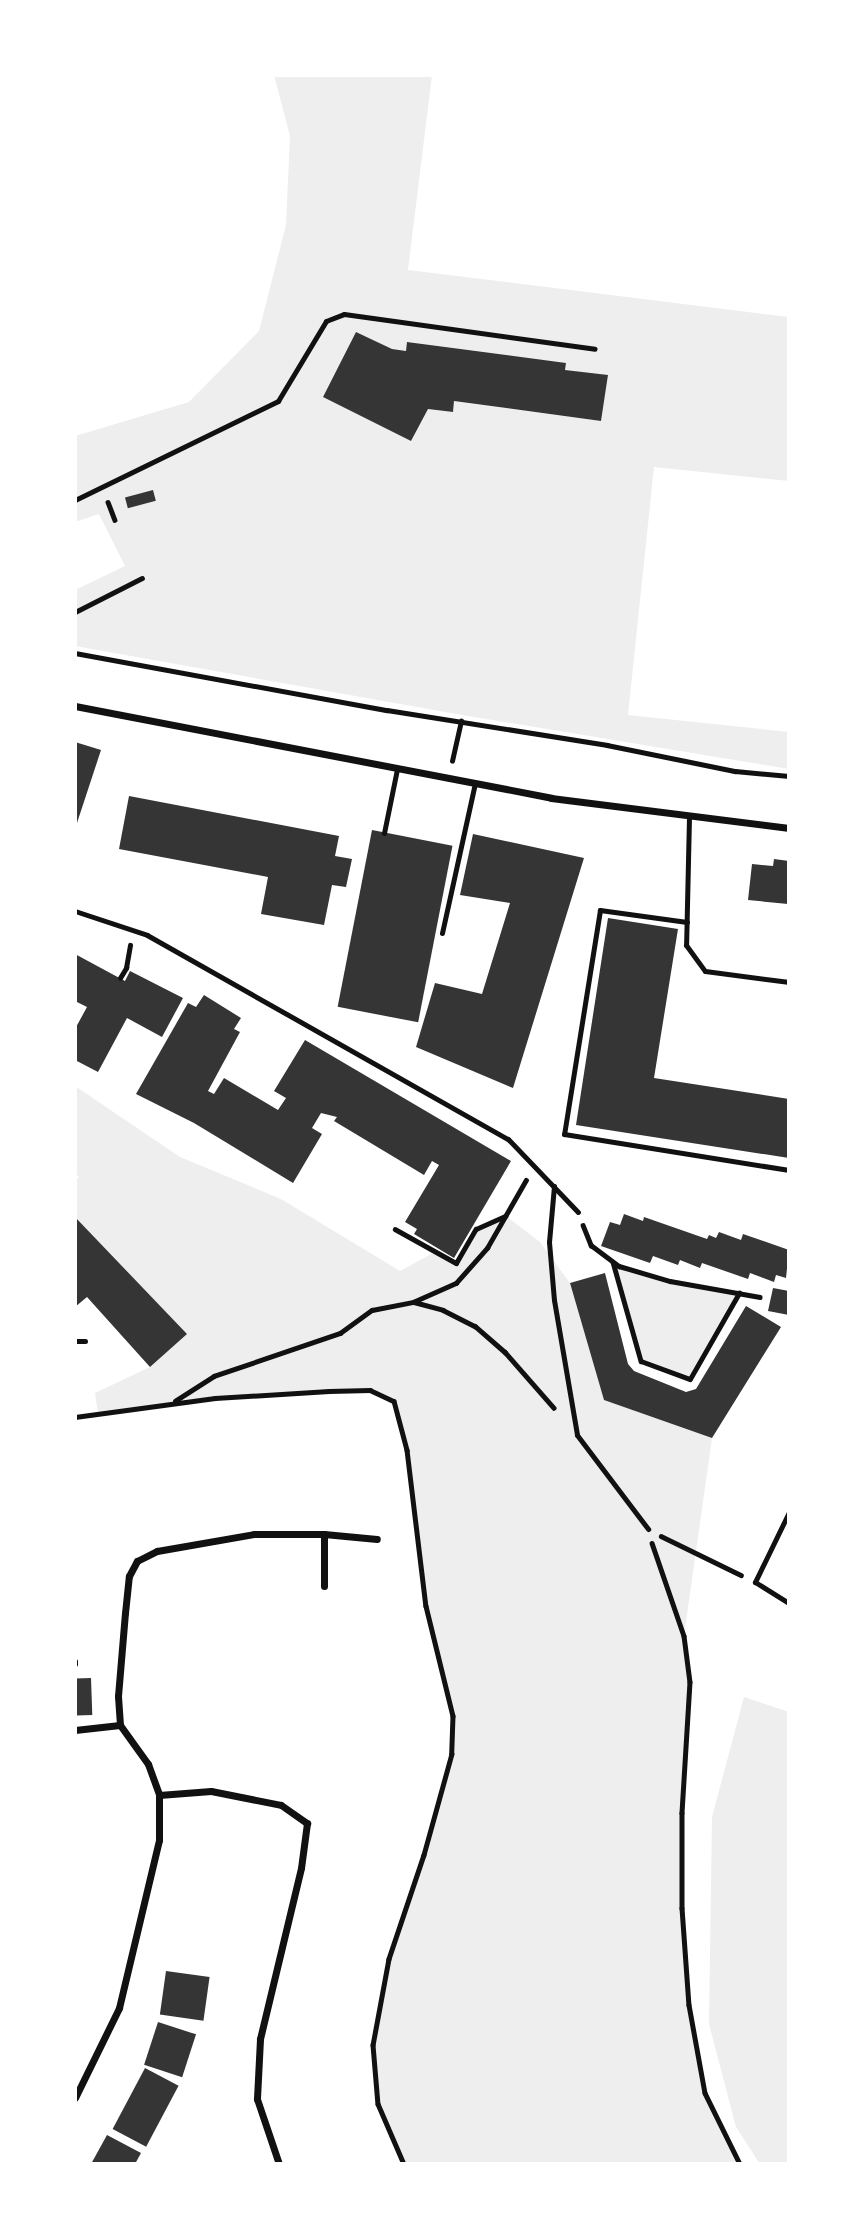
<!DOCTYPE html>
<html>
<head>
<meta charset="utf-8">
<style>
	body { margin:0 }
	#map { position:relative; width:864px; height:2239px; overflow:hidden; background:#fff; font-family:"Noto Sans",sans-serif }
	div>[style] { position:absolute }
	.green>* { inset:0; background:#eee }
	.building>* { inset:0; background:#353535; transform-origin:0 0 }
	.path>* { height:4.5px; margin:-2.25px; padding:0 2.25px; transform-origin:2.25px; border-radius:2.25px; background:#111 }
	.service>* { height:5px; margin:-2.5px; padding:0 2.5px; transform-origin:2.5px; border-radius:2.5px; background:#111 }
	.minor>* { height:7px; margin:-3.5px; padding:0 3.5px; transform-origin:3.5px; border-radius:3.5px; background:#111 }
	span { translate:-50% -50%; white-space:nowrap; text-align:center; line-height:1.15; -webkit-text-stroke:5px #fff; paint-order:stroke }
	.frame { position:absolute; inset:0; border:77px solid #fff; pointer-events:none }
</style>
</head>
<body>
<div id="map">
	<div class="green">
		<div style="clip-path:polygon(evenodd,274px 75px,432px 75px,408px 270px,789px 317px,789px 481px,654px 467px,628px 715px,789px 732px,789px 769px,462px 715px,75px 646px,75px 590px,125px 566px,99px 514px,75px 522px,75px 436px,189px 402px,259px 331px,286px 225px,290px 136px,274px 75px,356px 332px,392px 349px,406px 351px,408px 342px,566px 363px,565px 370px,608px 376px,601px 421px,454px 401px,453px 412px,428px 409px,411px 441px,323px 397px,356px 332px)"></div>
		<div style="clip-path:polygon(75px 1086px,180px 1157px,281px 1199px,400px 1271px,435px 1252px,457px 1263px,476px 1229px,506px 1216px,540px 1242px,570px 1283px,604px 1400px,712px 1438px,684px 1636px,690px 1682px,682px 1813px,682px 1908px,689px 2004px,705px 2093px,740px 2164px,404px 2164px,378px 2104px,373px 2045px,390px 1959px,424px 1855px,452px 1754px,453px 1716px,426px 1606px,407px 1450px,394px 1401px,370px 1390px,215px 1398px,98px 1414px,95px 1393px,150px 1367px,187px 1334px,75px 1217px,75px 1180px,79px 1177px,75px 1173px)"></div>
		<div style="clip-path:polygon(613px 1262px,637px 1272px,739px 1293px,690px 1379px,641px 1361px)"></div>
		<div style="clip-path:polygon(744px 1697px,789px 1712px,789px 2164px,760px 2164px,736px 2127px,709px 2024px,712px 1817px)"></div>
	</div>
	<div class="building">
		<div style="clip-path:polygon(356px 332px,392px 349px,406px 351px,407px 342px,566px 363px,565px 370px,608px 375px,601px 421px,454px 401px,453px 412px,428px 409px,411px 441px,323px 397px)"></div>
		<div style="left:153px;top:490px;width:11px;height:29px;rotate:75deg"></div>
		<div style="clip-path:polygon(75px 742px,101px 750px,76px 826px,75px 826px)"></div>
		<div style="clip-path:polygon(129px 796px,339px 836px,335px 856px,352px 859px,346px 887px,332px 885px,324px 925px,261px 914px,268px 877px,119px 849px)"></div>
		<div style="left:372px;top:830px;width:82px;height:180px;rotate:11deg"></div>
		<div style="clip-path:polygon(473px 834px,584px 858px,513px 1088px,416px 1047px,435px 983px,482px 994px,510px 903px,460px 895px)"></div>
		<div style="clip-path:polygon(774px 859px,789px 861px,788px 904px,748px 900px,752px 864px,773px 866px)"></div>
		<div style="clip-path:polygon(608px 918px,678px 929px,654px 1078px,789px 1099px,789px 1158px,576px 1125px)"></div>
		<div style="clip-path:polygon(75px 954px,125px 981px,130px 971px,183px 998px,162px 1037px,127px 1018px,98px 1072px,75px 1060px,75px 1029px,87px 1007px,75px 1001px)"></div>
		<div style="clip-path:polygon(204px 995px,241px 1018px,234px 1029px,240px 1032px,208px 1091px,214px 1094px,224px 1078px,278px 1110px,286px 1098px,274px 1091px,305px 1040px,511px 1161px,454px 1258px,414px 1234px,417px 1229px,405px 1222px,439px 1165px,432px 1161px,424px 1175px,334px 1121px,337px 1117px,321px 1113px,312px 1128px,322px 1134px,293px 1183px,194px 1123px,136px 1094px,188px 1003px,196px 1007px)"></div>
		<div style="clip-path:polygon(624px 1214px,643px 1221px,644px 1217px,707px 1239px,709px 1235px,716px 1238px,719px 1232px,741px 1240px,743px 1234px,789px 1250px,786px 1278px,776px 1275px,774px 1282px,750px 1273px,748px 1279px,702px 1263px,700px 1268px,680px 1260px,678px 1265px,653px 1256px,650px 1263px,601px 1246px,610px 1222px,620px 1225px)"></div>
		<div style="clip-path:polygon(75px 1217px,187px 1334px,150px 1367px,87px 1297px,75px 1307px)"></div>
		<div style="clip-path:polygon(605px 1273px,628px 1364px,634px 1371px,686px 1392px,696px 1389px,746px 1306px,781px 1327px,712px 1438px,604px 1400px,570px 1283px)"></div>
		<div style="clip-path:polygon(773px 1288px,789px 1291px,789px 1315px,768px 1311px)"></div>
		<div style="left:91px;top:1678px;width:37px;height:16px;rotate:88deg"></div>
		<div style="left:166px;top:1971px;width:44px;height:44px;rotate:8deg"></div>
		<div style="left:158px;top:2022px;width:40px;height:45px;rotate:18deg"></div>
		<div style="left:145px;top:2068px;width:38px;height:69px;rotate:28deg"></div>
		<div style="clip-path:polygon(107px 2135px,141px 2153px,135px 2164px,91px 2164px)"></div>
	</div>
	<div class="path">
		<div style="left:108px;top:502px;width:19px;rotate:69deg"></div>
		<div style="left:75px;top:653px;width:317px;rotate:10.4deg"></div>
		<div style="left:387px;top:710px;width:223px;rotate:9deg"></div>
		<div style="left:607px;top:745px;width:131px;rotate:11.5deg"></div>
		<div style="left:735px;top:771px;width:54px;rotate:5.3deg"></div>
		<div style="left:452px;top:761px;width:41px;rotate:-77.3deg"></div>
		<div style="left:120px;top:978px;width:12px;rotate:-59deg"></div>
		<div style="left:126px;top:968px;width:23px;rotate:-80deg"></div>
		<div style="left:583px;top:1225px;width:22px;rotate:68deg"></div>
		<div style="left:591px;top:1245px;width:35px;rotate:37deg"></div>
		<div style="left:619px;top:1266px;width:53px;rotate:16.4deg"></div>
		<div style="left:670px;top:1281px;width:91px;rotate:10.1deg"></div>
		<div style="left:395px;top:1229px;width:70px;rotate:29.1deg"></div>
		<div style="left:456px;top:1263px;width:39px;rotate:-60deg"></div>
		<div style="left:476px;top:1229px;width:32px;rotate:-24deg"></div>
		<div style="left:613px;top:1262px;width:103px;rotate:74.2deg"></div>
		<div style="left:641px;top:1361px;width:52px;rotate:20.2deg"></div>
		<div style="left:690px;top:1379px;width:99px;rotate:-60.3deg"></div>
		<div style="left:414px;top:1302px;width:30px;rotate:15deg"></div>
		<div style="left:443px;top:1310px;width:36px;rotate:27deg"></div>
		<div style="left:475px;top:1326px;width:40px;rotate:41deg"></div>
		<div style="left:505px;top:1352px;width:74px;rotate:48.8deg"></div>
		<div style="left:175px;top:1401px;width:46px;rotate:-32.7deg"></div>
		<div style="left:214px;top:1376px;width:133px;rotate:-18.8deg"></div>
		<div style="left:340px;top:1333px;width:39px;rotate:-36deg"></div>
		<div style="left:372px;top:1310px;width:42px;rotate:-11deg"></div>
		<div style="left:413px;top:1302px;width:47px;rotate:-23.8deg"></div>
		<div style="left:456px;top:1283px;width:47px;rotate:-48.5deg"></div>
		<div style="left:487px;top:1248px;width:78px;rotate:-60.2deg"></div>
		<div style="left:75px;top:1417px;width:141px;rotate:-7.7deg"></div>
		<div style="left:215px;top:1398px;width:114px;rotate:-3.5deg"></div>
		<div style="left:329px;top:1391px;width:41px;rotate:-1.4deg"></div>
		<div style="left:370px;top:1390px;width:26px;rotate:25deg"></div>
		<div style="left:394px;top:1401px;width:51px;rotate:75.1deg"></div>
		<div style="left:407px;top:1450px;width:157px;rotate:83.1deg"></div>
		<div style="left:426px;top:1606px;width:113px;rotate:76.2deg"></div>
		<div style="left:453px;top:1716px;width:38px;rotate:92deg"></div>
		<div style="left:452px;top:1754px;width:105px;rotate:105.5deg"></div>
		<div style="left:424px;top:1855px;width:110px;rotate:108.6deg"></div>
		<div style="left:389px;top:1959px;width:87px;rotate:100.5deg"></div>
		<div style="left:373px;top:2045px;width:59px;rotate:85.2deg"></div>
		<div style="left:378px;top:2104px;width:65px;rotate:66.6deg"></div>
		<div style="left:661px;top:1536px;width:89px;rotate:26deg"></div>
		<div style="left:652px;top:1543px;width:98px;rotate:71deg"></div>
		<div style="left:684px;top:1636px;width:46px;rotate:82.6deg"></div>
		<div style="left:690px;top:1682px;width:131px;rotate:93.5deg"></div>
		<div style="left:682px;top:1813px;width:95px;rotate:90deg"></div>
		<div style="left:682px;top:1908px;width:97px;rotate:85.9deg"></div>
		<div style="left:689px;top:2005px;width:89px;rotate:79.7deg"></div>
		<div style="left:705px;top:2093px;width:79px;rotate:63.8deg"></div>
	</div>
	<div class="service">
		<div style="left:75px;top:500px;width:226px;rotate:-26deg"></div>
		<div style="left:278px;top:401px;width:93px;rotate:-59deg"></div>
		<div style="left:326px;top:321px;width:19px;rotate:-21deg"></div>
		<div style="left:344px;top:314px;width:253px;rotate:7.9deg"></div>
		<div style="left:75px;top:612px;width:75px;rotate:-26.9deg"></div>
		<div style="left:689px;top:817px;width:128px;rotate:91.3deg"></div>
		<div style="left:686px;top:945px;width:32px;rotate:54deg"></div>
		<div style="left:705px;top:971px;width:85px;rotate:7.5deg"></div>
		<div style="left:384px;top:833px;width:65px;rotate:-78.5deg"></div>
		<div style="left:75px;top:911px;width:76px;rotate:18.4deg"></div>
		<div style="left:147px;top:935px;width:415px;rotate:29.5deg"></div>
		<div style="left:508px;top:1139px;width:101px;rotate:46.2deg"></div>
		<div style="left:687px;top:922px;width:88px;rotate:-172.1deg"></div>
		<div style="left:600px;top:910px;width:227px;rotate:99.1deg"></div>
		<div style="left:564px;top:1134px;width:228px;rotate:9.1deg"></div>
		<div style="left:442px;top:933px;width:154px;rotate:-77.6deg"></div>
		<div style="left:554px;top:1186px;width:56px;rotate:95.1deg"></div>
		<div style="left:549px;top:1242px;width:58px;rotate:85.1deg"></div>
		<div style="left:554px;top:1300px;width:137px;rotate:80.3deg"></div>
		<div style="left:577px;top:1435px;width:118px;rotate:52.9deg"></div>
		<div style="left:75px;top:1341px;width:10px"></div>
		<div style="left:789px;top:1512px;width:78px;rotate:115.9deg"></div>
		<div style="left:755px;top:1582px;width:40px;rotate:32deg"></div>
		<div style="left:75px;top:1661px;width:3px;rotate:90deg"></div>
	</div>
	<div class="minor">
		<div style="left:75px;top:706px;width:485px;rotate:10.9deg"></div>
		<div style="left:551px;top:798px;width:240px;rotate:7.2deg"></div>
		<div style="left:324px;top:1586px;width:52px;rotate:-90deg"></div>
		<div style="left:120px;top:1725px;width:29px;rotate:-94deg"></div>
		<div style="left:118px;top:1696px;width:83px;rotate:-85.2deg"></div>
		<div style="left:125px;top:1613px;width:37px;rotate:-84deg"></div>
		<div style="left:129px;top:1576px;width:17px;rotate:-62deg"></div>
		<div style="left:137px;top:1561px;width:22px;rotate:-27deg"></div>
		<div style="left:157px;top:1551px;width:98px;rotate:-9.9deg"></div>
		<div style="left:254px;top:1534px;width:70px"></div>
		<div style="left:324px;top:1534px;width:53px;rotate:5.4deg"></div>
		<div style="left:75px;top:1730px;width:45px;rotate:-6.3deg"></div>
		<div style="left:120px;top:1725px;width:48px;rotate:54.3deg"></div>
		<div style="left:148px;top:1764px;width:33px;rotate:70deg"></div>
		<div style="left:159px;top:1795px;width:45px;rotate:90deg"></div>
		<div style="left:159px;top:1840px;width:173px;rotate:103.4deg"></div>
		<div style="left:119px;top:2008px;width:100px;rotate:116.1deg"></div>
		<div style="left:159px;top:1795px;width:52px;rotate:-4.4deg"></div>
		<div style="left:211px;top:1791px;width:71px;rotate:11.3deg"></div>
		<div style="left:281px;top:1805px;width:32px;rotate:35deg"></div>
		<div style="left:307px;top:1823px;width:45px;rotate:97.6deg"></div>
		<div style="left:301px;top:1868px;width:176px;rotate:103.5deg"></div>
		<div style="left:260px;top:2039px;width:60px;rotate:92.9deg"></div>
		<div style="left:257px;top:2099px;width:69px;rotate:71.3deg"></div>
	</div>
	<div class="frame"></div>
</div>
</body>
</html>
